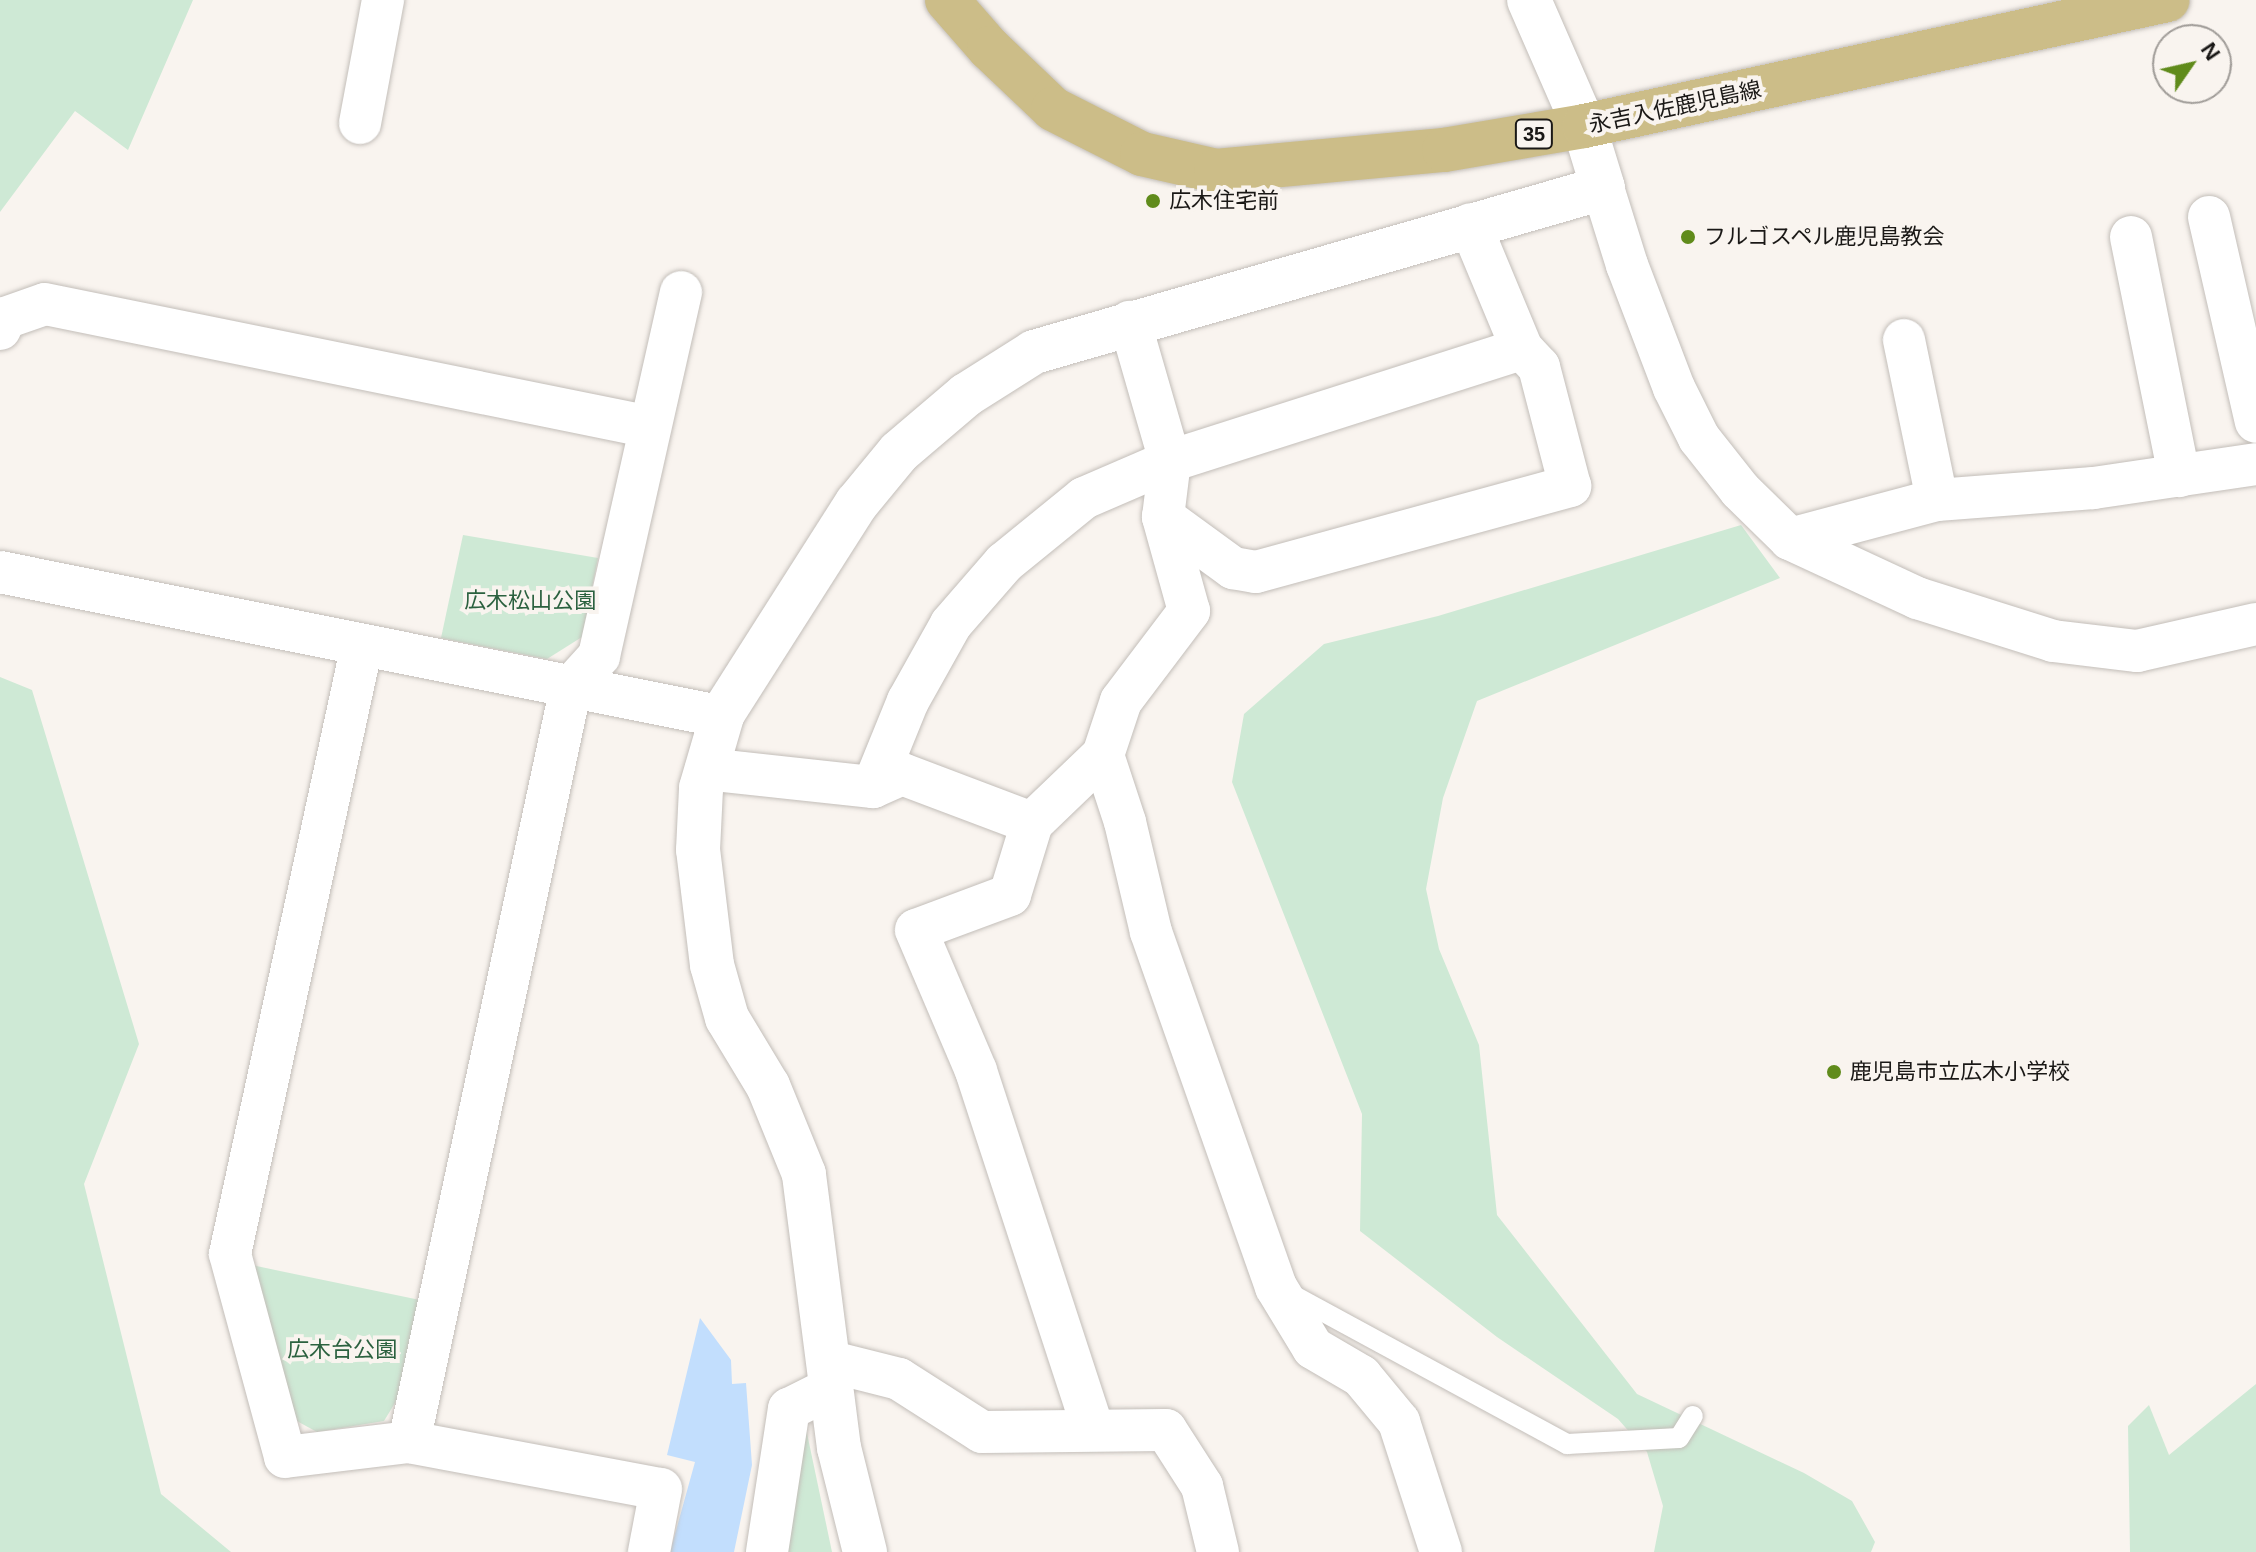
<!DOCTYPE html>
<html>
<head>
<meta charset="utf-8">
<style>
	body { margin:0 }
	#map { position:relative; width:2256px; height:1552px; overflow:hidden; background:#f9f4ef; font-family:Arial,"Noto Sans JP",sans-serif }
	div>[style] { position:absolute }
	.green>* { inset:0; background:#cee9d5 }
	.water>* { inset:0; background:#c2defd }
	.roads { filter:drop-shadow(0 0 2px #c3beb9) drop-shadow(0 0 2px #c3beb9) }
	.lane>* { height:20px; margin:-10px; padding:0 10px; transform-origin:10px; border-radius:10px; background:#fff }
	.street>* { height:42px; margin:-21px; padding:0 21px; transform-origin:21px; border-radius:21px; background:#fff }
	.secondary>* { height:44px; margin:-22px; padding:0 22px; transform-origin:22px; border-radius:22px; background:#fff }
	.primary>* { height:44px; margin:-22px; padding:0 22px; transform-origin:22px; border-radius:22px; background:#ccbd88 }
	.dots>* { width:22px; height:22px; translate:-50% -50%; box-sizing:border-box; border:4px solid #f9f4ef; border-radius:50% }
	span { translate:-50% -50%; white-space:nowrap; text-align:center; line-height:1.15; -webkit-text-stroke:8px #f9f4ef; paint-order:stroke }
	.shield-label span { padding:2px 6px; background:#f9f4ef; border:2px solid; border-radius:6px; -webkit-text-stroke-width:0 }
	.shield-label { font-size:20px; color:#1a1816; font-weight:700 }
	.street-label { font-size:22px; color:#1a1816 }
	.poi-label { font-size:22px; color:#1a1816 }
	.left { translate:0 -50%; text-align:left }
	.park-label { font-size:22px; color:#2b613f }
	.north { position:absolute; left:2152px; top:24px; width:80px; height:80px; box-sizing:border-box; background:#f9f4ef; border:2px solid #a09c98; border-radius:50%; rotate:56deg; font-size:22px; font-weight:700; line-height:32px; text-align:center; color:#1a1816 }
	.north::after { content:''; display:block; margin:auto; width:28px; height:36px; background:#608b1b; clip-path:polygon(50% 0,100% 100%,50% 72%,0 100%) }
</style>
</head>
<body>
<div id="map">
	<div class="green">
		<div style="clip-path:polygon(0 0,193px 0,128px 150px,75px 111px,0 212px)"></div>
		<div style="clip-path:polygon(1741px 525px,1780px 578px,1477px 701px,1443px 798px,1426px 889px,1439px 949px,1479px 1045px,1497px 1215px,1637px 1394px,1804px 1473px,1852px 1501px,1875px 1542px,1871px 1552px,1654px 1552px,1663px 1506px,1647px 1452px,1618px 1419px,1497px 1337px,1360px 1231px,1362px 1114px,1232px 782px,1244px 714px,1324px 644px,1438px 616px)"></div>
		<div style="clip-path:polygon(463px 535px,598px 558px,582px 637px,547px 659px,441px 638px)"></div>
		<div style="clip-path:polygon(0 677px,32px 690px,139px 1044px,84px 1184px,161px 1494px,231px 1552px,0 1552px)"></div>
		<div style="clip-path:polygon(251px 1265px,420px 1300px,398px 1398px,384px 1421px,317px 1432px,295px 1420px)"></div>
		<div style="clip-path:polygon(2256px 1384px,2256px 1552px,2130px 1552px,2128px 1426px,2149px 1405px,2169px 1455px)"></div>
		<div style="clip-path:polygon(804px 1419px,832px 1552px,781px 1552px)"></div>
	</div>
	<div class="water">
		<div style="clip-path:polygon(700px 1318px,731px 1360px,732px 1384px,746px 1383px,752px 1465px,734px 1552px,670px 1552px,695px 1462px,667px 1455px)"></div>
	</div>
	<div class="roads">
		<div class="lane">
			<div style="left:1287px;top:1292px;width:319px;rotate:28.5deg"></div>
			<div style="left:1567px;top:1444px;width:112px;rotate:-3.1deg"></div>
			<div style="left:1679px;top:1438px;width:26px;rotate:-58deg"></div>
		</div>
		<div class="street">
			<div style="left:360px;top:123px;width:125px;rotate:-79.4deg"></div>
			<div style="left:1603px;top:188px;width:81px;rotate:72.7deg"></div>
			<div style="left:1627px;top:265px;width:132px;rotate:69.1deg"></div>
			<div style="left:1674px;top:388px;width:56px;rotate:63.4deg"></div>
			<div style="left:1699px;top:438px;width:66px;rotate:51.7deg"></div>
			<div style="left:1740px;top:490px;width:70px;rotate:44.4deg"></div>
			<div style="left:1790px;top:539px;width:140px;rotate:24.9deg"></div>
			<div style="left:1917px;top:598px;width:143px;rotate:17.5deg"></div>
			<div style="left:2053px;top:641px;width:85px;rotate:6.8deg"></div>
			<div style="left:2137px;top:651px;width:122px;rotate:-12.8deg"></div>
			<div style="left:2209px;top:217px;width:210px;rotate:77.1deg"></div>
			<div style="left:2131px;top:237px;width:244px;rotate:78.6deg"></div>
			<div style="left:0;top:329px;width:12px;rotate:-66deg"></div>
			<div style="left:5px;top:318px;width:42px;rotate:-19.3deg"></div>
			<div style="left:45px;top:304px;width:617px;rotate:11.49deg"></div>
			<div style="left:1904px;top:340px;width:163px;rotate:78.3deg"></div>
			<div style="left:1163px;top:517px;width:87px;rotate:36.1deg"></div>
			<div style="left:1233px;top:568px;width:23px;rotate:10deg"></div>
			<div style="left:1256px;top:572px;width:326px;rotate:-15.3deg"></div>
			<div style="left:1570px;top:486px;width:123px;rotate:-104.6deg"></div>
			<div style="left:1539px;top:367px;width:25px;rotate:-133deg"></div>
			<div style="left:1522px;top:349px;width:135px;rotate:-112.6deg"></div>
			<div style="left:1790px;top:539px;width:152px;rotate:-14.9deg"></div>
			<div style="left:1937px;top:500px;width:157px;rotate:-4.4deg"></div>
			<div style="left:2094px;top:488px;width:164px;rotate:-8.4deg"></div>
			<div style="left:0;top:572px;width:737px;rotate:11.34deg"></div>
			<div style="left:362px;top:645px;width:623px;rotate:102.23deg"></div>
			<div style="left:230px;top:1254px;width:210px;rotate:74.8deg"></div>
			<div style="left:285px;top:1457px;width:125px;rotate:-6.9deg"></div>
			<div style="left:409px;top:1442px;width:256px;rotate:10.6deg"></div>
			<div style="left:661px;top:1489px;width:64px;rotate:100.8deg"></div>
			<div style="left:1103px;top:755px;width:57px;rotate:-71.6deg"></div>
			<div style="left:1121px;top:701px;width:113px;rotate:-52.9deg"></div>
			<div style="left:1189px;top:611px;width:98px;rotate:-105.5deg"></div>
			<div style="left:1163px;top:517px;width:56px;rotate:-82.9deg"></div>
			<div style="left:1170px;top:461px;width:369px;rotate:-17.7deg"></div>
			<div style="left:706px;top:769px;width:168px;rotate:6.2deg"></div>
			<div style="left:873px;top:787px;width:32px;rotate:-24deg"></div>
			<div style="left:902px;top:774px;width:139px;rotate:20.7deg"></div>
			<div style="left:1032px;top:823px;width:98px;rotate:-43.8deg"></div>
			<div style="left:1103px;top:755px;width:71px;rotate:71.8deg"></div>
			<div style="left:1125px;top:822px;width:113px;rotate:76.7deg"></div>
			<div style="left:1151px;top:932px;width:376px;rotate:70.6deg"></div>
			<div style="left:1276px;top:1287px;width:71px;rotate:58.8deg"></div>
			<div style="left:1313px;top:1348px;width:56px;rotate:30.3deg"></div>
			<div style="left:1361px;top:1376px;width:60px;rotate:50.4deg"></div>
			<div style="left:1399px;top:1422px;width:137px;rotate:72.1deg"></div>
			<div style="left:873px;top:787px;width:93px;rotate:-67.9deg"></div>
			<div style="left:908px;top:701px;width:88px;rotate:-60.8deg"></div>
			<div style="left:951px;top:624px;width:81px;rotate:-49deg"></div>
			<div style="left:1004px;top:563px;width:103px;rotate:-39.1deg"></div>
			<div style="left:1084px;top:498px;width:94px;rotate:-23.3deg"></div>
			<div style="left:1170px;top:461px;width:145px;rotate:-106.1deg"></div>
			<div style="left:1032px;top:823px;width:75px;rotate:107deg"></div>
			<div style="left:1010px;top:895px;width:100px;rotate:159.6deg"></div>
			<div style="left:916px;top:930px;width:153px;rotate:66.9deg"></div>
			<div style="left:976px;top:1071px;width:377px;rotate:71.9deg"></div>
			<div style="left:828px;top:1361px;width:73px;rotate:14.2deg"></div>
			<div style="left:899px;top:1379px;width:98px;rotate:32.6deg"></div>
			<div style="left:982px;top:1432px;width:184px;rotate:-0.6deg"></div>
			<div style="left:1166px;top:1430px;width:67px;rotate:57.3deg"></div>
			<div style="left:1202px;top:1486px;width:68px;rotate:76.4deg"></div>
			<div style="left:409px;top:1442px;width:772px;rotate:-77.89deg"></div>
			<div style="left:571px;top:687px;width:42px;rotate:-47.9deg"></div>
			<div style="left:599px;top:656px;width:373px;rotate:-77.3deg"></div>
			<div style="left:767px;top:1552px;width:145px;rotate:-81.3deg"></div>
			<div style="left:789px;top:1409px;width:47px;rotate:-26.6deg"></div>
		</div>
		<div class="secondary">
			<div style="left:865px;top:1552px;width:107px;rotate:-104deg"></div>
			<div style="left:839px;top:1448px;width:276px;rotate:-97.3deg"></div>
			<div style="left:804px;top:1174px;width:95px;rotate:-112.2deg"></div>
			<div style="left:768px;top:1086px;width:79px;rotate:-121.1deg"></div>
			<div style="left:727px;top:1018px;width:55px;rotate:-105.8deg"></div>
			<div style="left:712px;top:965px;width:116px;rotate:-96.9deg"></div>
			<div style="left:698px;top:850px;width:62px;rotate:-87.2deg"></div>
			<div style="left:701px;top:788px;width:78px;rotate:-73.7deg"></div>
			<div style="left:723px;top:713px;width:249px;rotate:-57.5deg"></div>
			<div style="left:857px;top:503px;width:66px;rotate:-50.5deg"></div>
			<div style="left:899px;top:452px;width:88px;rotate:-40.4deg"></div>
			<div style="left:966px;top:395px;width:80px;rotate:-32.3deg"></div>
			<div style="left:1034px;top:352px;width:592px;rotate:-16.08deg"></div>
			<div style="left:1603px;top:188px;width:65px;rotate:-107deg"></div>
			<div style="left:1584px;top:126px;width:137px;rotate:-113.6deg"></div>
		</div>
		<div class="primary">
			<div style="left:947px;top:0;width:64px;rotate:48.8deg"></div>
			<div style="left:989px;top:48px;width:88px;rotate:43.6deg"></div>
			<div style="left:1053px;top:109px;width:100px;rotate:26.8deg"></div>
			<div style="left:1142px;top:154px;width:76px;rotate:12.9deg"></div>
			<div style="left:1216px;top:171px;width:229px;rotate:-5.3deg"></div>
			<div style="left:1444px;top:150px;width:142px;rotate:-9.7deg"></div>
			<div style="left:1584px;top:126px;width:597px;rotate:-12.18deg"></div>
		</div>
	</div>
	<div class="dots">
		<div style="left:1153px;top:201px;background:#608b1b"></div>
		<div style="left:1688px;top:237px;background:#608b1b"></div>
		<div style="left:1834px;top:1072px;background:#608b1b"></div>
	</div>
	<div class="shield-label">
		<span style="left:1534px;top:134px">35</span>
	</div>
	<div class="street-label">
		<span style="left:1675px;top:107px;rotate:-12deg">永吉入佐鹿児島線</span>
	</div>
	<div class="poi-label">
		<span class="left" style="left:1169px;top:201px">広木住宅前</span>
		<span class="left" style="left:1704px;top:237px">フルゴスペル鹿児島教会</span>
		<span class="left" style="left:1850px;top:1072px">鹿児島市立広木小学校</span>
	</div>
	<div class="park-label">
		<span style="left:530px;top:601px">広木松山公園</span>
		<span style="left:342px;top:1350px">広木台公園</span>
	</div>
	<div class="north">N</div>
</div>
</body>
</html>
